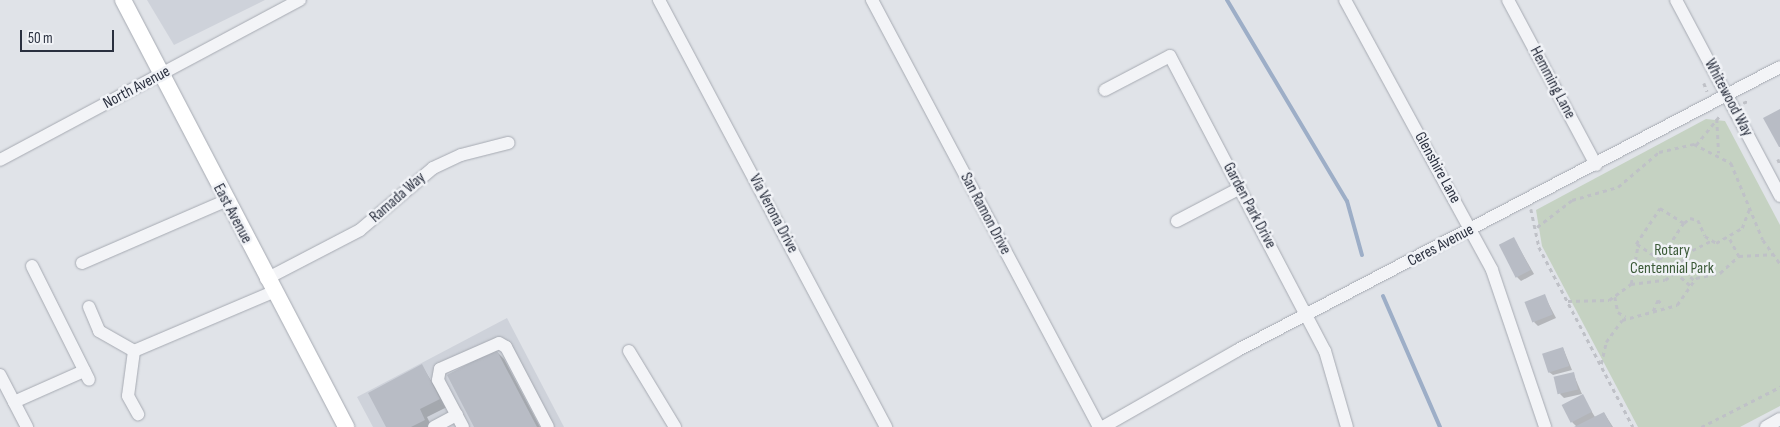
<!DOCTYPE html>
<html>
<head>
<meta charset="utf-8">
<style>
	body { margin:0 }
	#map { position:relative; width:1780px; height:427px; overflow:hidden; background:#e0e3e8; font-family:"Sofia Sans Condensed",sans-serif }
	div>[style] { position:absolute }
	.built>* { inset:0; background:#ced2da }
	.green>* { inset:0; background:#c5d2c2 }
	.shadow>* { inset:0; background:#0003 }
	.stream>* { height:4px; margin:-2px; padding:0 2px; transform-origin:2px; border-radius:2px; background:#9daec7 }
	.building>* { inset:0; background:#b8bcc5; transform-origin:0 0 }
	.path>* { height:2.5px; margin-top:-1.25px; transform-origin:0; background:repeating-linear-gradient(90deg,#bfc1c7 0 4px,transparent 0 8px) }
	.roads { filter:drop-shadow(0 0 1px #a6aab2) drop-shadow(0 0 1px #a6aab2) }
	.minor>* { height:12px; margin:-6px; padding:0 6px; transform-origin:6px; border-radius:6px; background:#f3f4f7 }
	.major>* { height:16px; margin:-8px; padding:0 8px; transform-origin:8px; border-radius:8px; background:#fff }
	span { translate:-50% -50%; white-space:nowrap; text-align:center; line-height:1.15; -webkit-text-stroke:5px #f0f2f6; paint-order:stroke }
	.street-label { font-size:16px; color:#2a303f }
	.park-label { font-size:16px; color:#3b5a38 }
	.scale { position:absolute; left:20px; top:30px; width:94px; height:22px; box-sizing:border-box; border:2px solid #2a303f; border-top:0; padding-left:6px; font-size:15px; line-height:18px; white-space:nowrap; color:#2a303f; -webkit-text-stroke:4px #f0f2f6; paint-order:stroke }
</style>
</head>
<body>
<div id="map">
	<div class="built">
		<div style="clip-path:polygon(147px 0,265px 0,174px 45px)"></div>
		<div style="clip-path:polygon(507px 318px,564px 427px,373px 427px,357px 397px)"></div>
	</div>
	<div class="green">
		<div style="clip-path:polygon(1706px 119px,1725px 121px,1780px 225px,1780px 406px,1740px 427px,1638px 427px,1542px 246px,1536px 210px)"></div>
	</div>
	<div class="shadow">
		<div style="clip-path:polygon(1514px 239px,1534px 274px,1521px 281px,1517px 277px)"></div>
		<div style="clip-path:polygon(1544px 295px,1556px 318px,1538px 326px,1534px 322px)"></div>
		<div style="clip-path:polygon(1563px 348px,1572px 370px,1553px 375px,1549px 372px)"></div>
		<div style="clip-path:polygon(496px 351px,504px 359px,540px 427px,476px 427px)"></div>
		<div style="clip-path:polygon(422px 366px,447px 407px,427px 417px,432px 427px,387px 427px)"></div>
		<div style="clip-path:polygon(1573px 373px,1582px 394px,1564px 398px,1560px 394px)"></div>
		<div style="clip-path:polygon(1582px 396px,1595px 417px,1604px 413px,1613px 427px,1577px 427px,1572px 422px)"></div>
	</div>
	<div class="stream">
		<div style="left:1227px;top:0;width:234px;rotate:59.2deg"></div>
		<div style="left:1347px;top:201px;width:56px;rotate:74.5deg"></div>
		<div style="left:1383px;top:296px;width:143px;rotate:66.5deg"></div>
	</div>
	<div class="building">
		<div style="clip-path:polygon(1780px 109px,1780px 147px,1779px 147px,1763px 118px)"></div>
		<div style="left:1514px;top:237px;width:37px;height:17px;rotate:63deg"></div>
		<div style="left:1545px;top:294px;width:22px;height:22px;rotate:69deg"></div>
		<div style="left:1563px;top:347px;width:20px;height:22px;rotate:72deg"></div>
		<div style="clip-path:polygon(496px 349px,537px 427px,474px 427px,447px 375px)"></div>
		<div style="clip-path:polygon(422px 364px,440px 399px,420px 409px,425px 420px,411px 427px,386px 427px,368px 393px)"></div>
		<div style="left:1574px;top:372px;width:18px;height:21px;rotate:77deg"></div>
		<div style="left:1583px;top:394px;width:20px;height:24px;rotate:63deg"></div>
		<div style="clip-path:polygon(1604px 412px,1612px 427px,1574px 427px)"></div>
	</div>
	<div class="path">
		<div style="left:1704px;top:83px;width:9px;rotate:69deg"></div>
		<div style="left:1743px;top:103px;width:5px;rotate:-22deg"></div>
		<div style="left:1717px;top:119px;width:34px;rotate:87deg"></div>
		<div style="left:1696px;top:145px;width:38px;rotate:-51deg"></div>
		<div style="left:1778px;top:159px;width:5px;rotate:68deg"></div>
		<div style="left:1660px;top:208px;width:28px;rotate:32deg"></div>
		<div style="left:1684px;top:223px;width:44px;rotate:123deg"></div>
		<div style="left:1660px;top:260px;width:29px;rotate:-146deg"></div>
		<div style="left:1636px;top:244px;width:43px;rotate:-56.3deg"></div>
		<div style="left:1531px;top:209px;width:39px;rotate:78deg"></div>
		<div style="left:1539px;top:247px;width:203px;rotate:62.4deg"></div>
		<div style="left:1684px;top:223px;width:8px;rotate:-40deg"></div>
		<div style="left:1690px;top:218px;width:8px;rotate:14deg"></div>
		<div style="left:1698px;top:220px;width:17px;rotate:66deg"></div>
		<div style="left:1705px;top:236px;width:13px;rotate:32deg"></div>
		<div style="left:1716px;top:243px;width:30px;rotate:-30deg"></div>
		<div style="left:1742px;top:228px;width:22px;rotate:-69deg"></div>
		<div style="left:1537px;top:227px;width:44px;rotate:-37.6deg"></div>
		<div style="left:1572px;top:200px;width:48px;rotate:-15.8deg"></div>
		<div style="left:1618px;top:187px;width:54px;rotate:-40.5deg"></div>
		<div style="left:1659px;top:152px;width:36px;rotate:-13deg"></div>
		<div style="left:1694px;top:144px;width:42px;rotate:27.2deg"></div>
		<div style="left:1731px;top:163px;width:83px;rotate:67.4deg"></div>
		<div style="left:1763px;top:240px;width:29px;rotate:54deg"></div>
		<div style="left:1730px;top:239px;width:19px;rotate:62deg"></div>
		<div style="left:1739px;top:256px;width:33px;rotate:-3deg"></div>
		<div style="left:1679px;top:266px;width:21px;rotate:43deg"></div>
		<div style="left:1675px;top:272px;width:20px;rotate:41deg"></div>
		<div style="left:1631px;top:284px;width:40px;rotate:-80deg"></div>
		<div style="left:1615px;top:297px;width:15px;rotate:79deg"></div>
		<div style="left:1618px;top:312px;width:9px;rotate:32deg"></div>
		<div style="left:1568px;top:301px;width:41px;rotate:-1.4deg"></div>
		<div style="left:1609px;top:300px;width:27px;rotate:-36deg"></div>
		<div style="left:1631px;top:284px;width:34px;rotate:-7deg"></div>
		<div style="left:1665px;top:280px;width:16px;rotate:-38deg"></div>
		<div style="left:1678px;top:270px;width:17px;rotate:-66deg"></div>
		<div style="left:1685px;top:254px;width:28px;rotate:-27deg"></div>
		<div style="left:1653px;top:311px;width:12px;rotate:-66deg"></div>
		<div style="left:1658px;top:300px;width:8px;rotate:45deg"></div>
		<div style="left:1601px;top:364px;width:23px;rotate:-77deg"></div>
		<div style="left:1606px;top:342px;width:27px;rotate:-54deg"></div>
		<div style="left:1622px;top:320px;width:57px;rotate:-15.3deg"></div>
		<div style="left:1677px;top:305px;width:33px;rotate:-55deg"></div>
		<div style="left:1696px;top:278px;width:25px;rotate:-12deg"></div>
		<div style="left:1720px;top:273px;width:25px;rotate:-42deg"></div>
		<div style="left:1701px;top:427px;width:89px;rotate:-26.9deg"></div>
	</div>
	<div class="roads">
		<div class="minor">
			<div style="left:659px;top:0;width:484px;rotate:62deg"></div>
			<div style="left:872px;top:0;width:484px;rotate:62deg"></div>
			<div style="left:1345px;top:0;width:307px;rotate:61.4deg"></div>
			<div style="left:1492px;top:270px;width:166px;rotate:71.3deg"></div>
			<div style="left:1508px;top:0;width:187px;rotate:61.9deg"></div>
			<div style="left:1676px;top:0;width:222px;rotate:62deg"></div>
			<div style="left:1105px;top:90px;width:73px;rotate:-27.6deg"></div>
			<div style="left:1170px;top:56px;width:333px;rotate:62.3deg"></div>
			<div style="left:1325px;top:351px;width:79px;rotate:73.9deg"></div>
			<div style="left:0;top:160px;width:340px;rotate:-28.1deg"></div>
			<div style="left:1177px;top:221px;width:71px;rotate:-27.6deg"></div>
			<div style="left:82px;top:263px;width:156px;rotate:-23.4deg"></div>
			<div style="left:32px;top:266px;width:127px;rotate:63.4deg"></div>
			<div style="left:266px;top:279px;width:106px;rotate:-27.5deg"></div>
			<div style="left:360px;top:230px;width:96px;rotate:-40.3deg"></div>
			<div style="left:433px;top:168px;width:31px;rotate:-25deg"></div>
			<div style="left:461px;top:155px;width:49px;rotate:-14.3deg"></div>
			<div style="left:89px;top:307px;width:26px;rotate:67deg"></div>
			<div style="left:99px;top:331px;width:40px;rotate:29.7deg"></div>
			<div style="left:134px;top:351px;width:151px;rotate:-23deg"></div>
			<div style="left:134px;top:351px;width:45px;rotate:97.6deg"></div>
			<div style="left:128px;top:396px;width:21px;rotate:61deg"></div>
			<div style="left:629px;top:351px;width:89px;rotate:58.8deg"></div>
			<div style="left:0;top:375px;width:59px;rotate:62.6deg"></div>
			<div style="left:14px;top:402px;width:77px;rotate:-23.9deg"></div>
			<div style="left:434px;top:427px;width:26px;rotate:-28deg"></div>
			<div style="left:463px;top:427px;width:53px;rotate:-118deg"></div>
			<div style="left:438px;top:380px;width:11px;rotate:-80deg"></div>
			<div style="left:440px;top:369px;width:64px;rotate:-23.8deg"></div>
			<div style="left:499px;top:343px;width:8px;rotate:30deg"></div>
			<div style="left:506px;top:347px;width:90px;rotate:62.3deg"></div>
			<div style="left:1103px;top:427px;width:155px;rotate:-29.7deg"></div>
			<div style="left:1238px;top:350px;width:611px;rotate:-27.57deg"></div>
			<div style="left:1766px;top:427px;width:16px;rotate:-30deg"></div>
		</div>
		<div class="major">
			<div style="left:123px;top:0;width:482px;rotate:62.4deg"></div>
		</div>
	</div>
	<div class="street-label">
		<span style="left:1552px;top:83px;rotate:62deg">Hemming Lane</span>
		<span style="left:137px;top:88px;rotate:-28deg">North Avenue</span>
		<span style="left:1728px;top:98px;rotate:62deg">Whitewood Way</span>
		<span style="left:1437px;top:168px;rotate:61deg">Glenshire Lane</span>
		<span style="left:398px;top:198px;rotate:-41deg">Ramada Way</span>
		<span style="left:1249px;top:206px;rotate:62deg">Garden Park Drive</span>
		<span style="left:232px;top:214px;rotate:62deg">East Avenue</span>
		<span style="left:773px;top:214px;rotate:62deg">Via Verona Drive</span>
		<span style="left:985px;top:214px;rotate:62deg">San Ramon Drive</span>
		<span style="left:1441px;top:246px;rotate:-28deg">Ceres Avenue</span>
	</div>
	<div class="park-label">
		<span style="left:1672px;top:260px">Rotary<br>Centennial Park</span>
	</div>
	<div class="scale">50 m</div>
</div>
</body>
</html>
